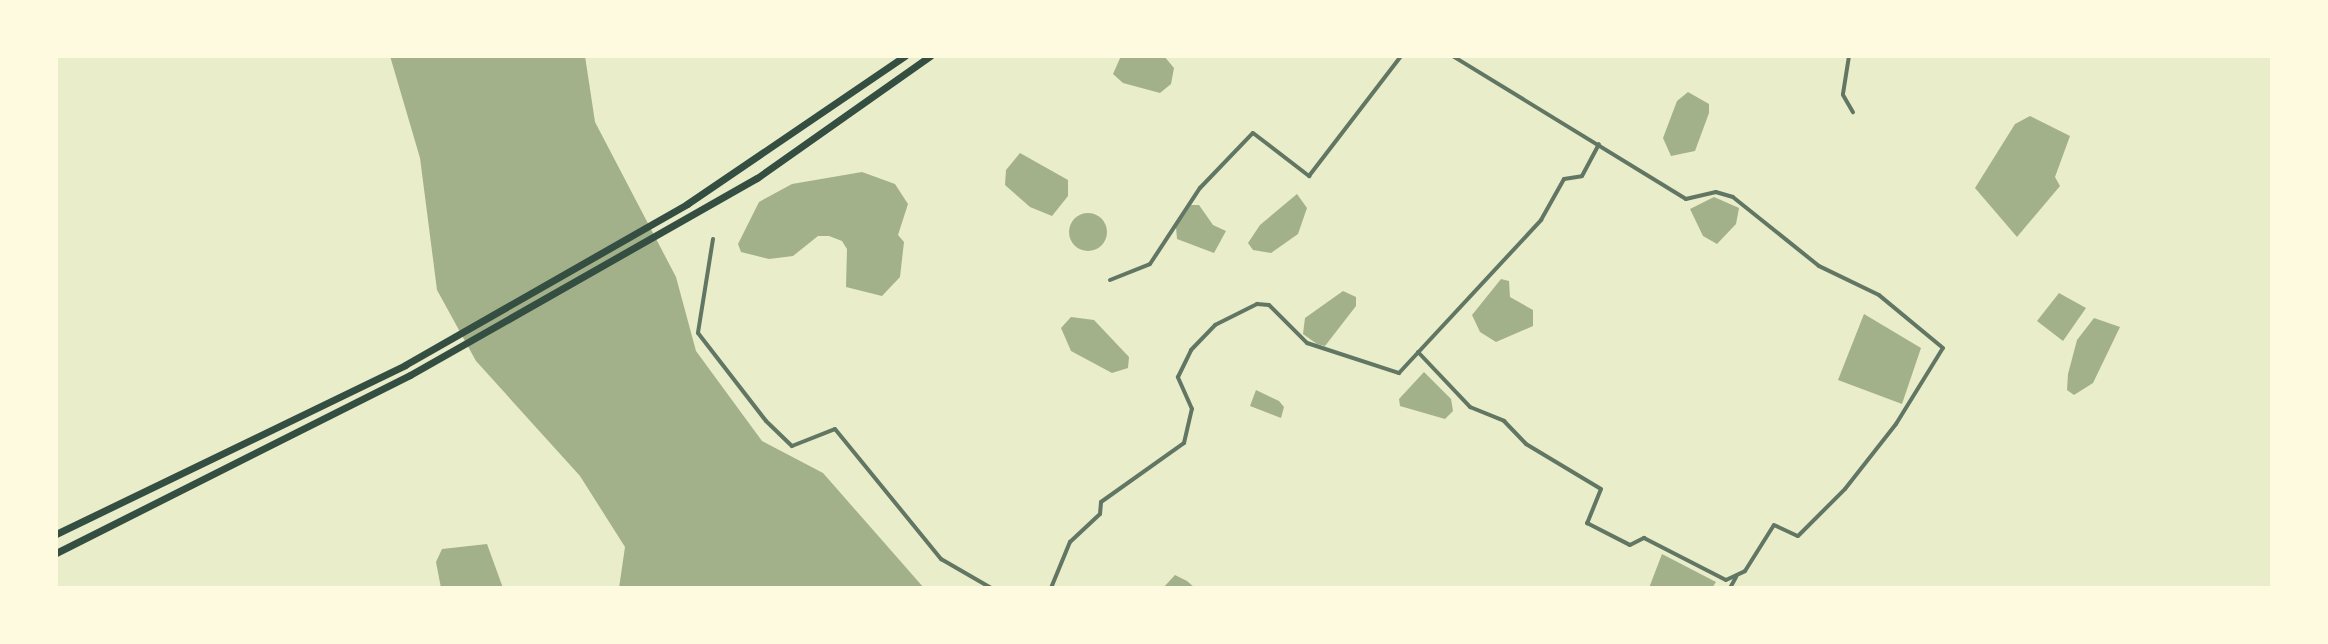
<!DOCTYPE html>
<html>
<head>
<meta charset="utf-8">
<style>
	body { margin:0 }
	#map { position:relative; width:2328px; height:644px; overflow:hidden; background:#e9edc9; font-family:Barlow,sans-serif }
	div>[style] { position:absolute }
	.water>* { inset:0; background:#a3b18a }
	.round { border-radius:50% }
	.minor>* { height:4px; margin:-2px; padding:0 2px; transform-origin:2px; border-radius:2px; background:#617663 }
	.trunk>* { height:7px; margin:-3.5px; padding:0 3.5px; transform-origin:3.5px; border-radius:3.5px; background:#344e41 }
	span { translate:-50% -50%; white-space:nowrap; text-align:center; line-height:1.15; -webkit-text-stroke:6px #fefae0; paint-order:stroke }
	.frame { position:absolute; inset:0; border:58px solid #fefae0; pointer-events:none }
</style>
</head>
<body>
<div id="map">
	<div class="water">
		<div style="clip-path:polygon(390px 56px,585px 56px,595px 122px,676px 277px,696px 351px,762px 441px,823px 473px,924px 588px,619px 588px,625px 547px,580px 476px,476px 361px,437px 290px,420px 158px)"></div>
		<div style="clip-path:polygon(1121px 56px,1164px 56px,1174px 68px,1171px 84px,1160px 93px,1123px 83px,1113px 74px)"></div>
		<div style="clip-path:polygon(1688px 92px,1709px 104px,1709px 113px,1695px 151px,1671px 156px,1663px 138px,1677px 101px)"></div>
		<div style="clip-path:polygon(2030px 116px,2070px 136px,2055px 177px,2060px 186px,2017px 237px,1975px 188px,2015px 124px)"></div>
		<div style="clip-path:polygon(1020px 153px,1068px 180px,1068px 196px,1052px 216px,1030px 207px,1005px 185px,1006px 170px)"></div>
		<div style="clip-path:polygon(862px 172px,895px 184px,908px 204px,898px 235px,904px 242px,900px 277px,882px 296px,846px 287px,847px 249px,842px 241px,829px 236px,818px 236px,793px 256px,769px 259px,741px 252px,738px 244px,759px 202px,792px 184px)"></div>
		<div style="clip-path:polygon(1297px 194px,1307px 208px,1298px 234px,1271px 253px,1253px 250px,1248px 243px,1260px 225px)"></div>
		<div style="clip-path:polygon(1714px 197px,1739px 208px,1736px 224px,1717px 244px,1703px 236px,1690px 209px)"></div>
		<div style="clip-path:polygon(1191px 205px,1199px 205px,1213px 225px,1226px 231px,1214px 253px,1177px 239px,1176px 227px)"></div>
		<div class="round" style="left:1069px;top:213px;width:38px;height:38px"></div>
		<div style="clip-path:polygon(1501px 279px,1509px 281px,1510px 297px,1533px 310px,1533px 326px,1496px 342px,1480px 332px,1472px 315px)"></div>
		<div style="clip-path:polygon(1343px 291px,1356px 297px,1356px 306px,1325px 346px,1317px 344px,1303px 334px,1305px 318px)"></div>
		<div style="clip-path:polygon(2059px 293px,2086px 308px,2063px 341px,2037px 321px)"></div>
		<div style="clip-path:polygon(1864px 314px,1921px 348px,1902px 404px,1838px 380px)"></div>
		<div style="clip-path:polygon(1071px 317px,1094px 320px,1129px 357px,1128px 368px,1112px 373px,1071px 351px,1061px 328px)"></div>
		<div style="clip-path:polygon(2094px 318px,2120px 327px,2093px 383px,2074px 395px,2067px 390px,2068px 374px,2077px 340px)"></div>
		<div style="clip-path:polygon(1424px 372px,1451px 399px,1453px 411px,1445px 419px,1400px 406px,1399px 399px)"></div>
		<div style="clip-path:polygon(1256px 390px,1279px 401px,1284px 407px,1281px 418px,1250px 406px)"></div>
		<div style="clip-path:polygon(487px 544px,503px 588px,441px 588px,436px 562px,442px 549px)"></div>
		<div style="clip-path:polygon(1662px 554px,1716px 582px,1712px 588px,1649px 588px)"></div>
		<div style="clip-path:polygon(1175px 575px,1187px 581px,1195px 588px,1163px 588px)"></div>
	</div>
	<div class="minor">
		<div style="left:1849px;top:56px;width:39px;rotate:99deg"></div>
		<div style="left:1843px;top:95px;width:20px;rotate:60deg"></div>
		<div style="left:713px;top:239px;width:95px;rotate:99.1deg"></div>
		<div style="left:698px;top:333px;width:111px;rotate:52.3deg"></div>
		<div style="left:766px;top:421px;width:36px;rotate:44deg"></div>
		<div style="left:792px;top:446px;width:46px;rotate:-21.6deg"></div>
		<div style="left:835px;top:429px;width:168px;rotate:50.8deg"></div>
		<div style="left:941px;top:559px;width:58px;rotate:30.1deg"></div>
		<div style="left:1110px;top:280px;width:43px;rotate:-21.8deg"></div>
		<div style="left:1150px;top:264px;width:91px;rotate:-56.7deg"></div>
		<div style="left:1200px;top:188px;width:76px;rotate:-46.1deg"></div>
		<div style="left:1253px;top:133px;width:71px;rotate:37.5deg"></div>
		<div style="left:1309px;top:176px;width:151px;rotate:-52.5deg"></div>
		<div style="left:1418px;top:352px;width:76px;rotate:46.6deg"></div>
		<div style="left:1470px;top:407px;width:37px;rotate:22deg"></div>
		<div style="left:1504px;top:421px;width:32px;rotate:46deg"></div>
		<div style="left:1526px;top:444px;width:87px;rotate:31deg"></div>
		<div style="left:1601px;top:489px;width:37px;rotate:112deg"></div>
		<div style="left:1587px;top:523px;width:48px;rotate:27.1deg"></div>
		<div style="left:1630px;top:545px;width:16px;rotate:-27deg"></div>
		<div style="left:1644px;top:538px;width:92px;rotate:27.1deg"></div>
		<div style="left:1726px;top:580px;width:21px;rotate:-25deg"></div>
		<div style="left:1745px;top:571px;width:54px;rotate:-57.8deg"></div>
		<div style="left:1774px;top:525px;width:26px;rotate:25deg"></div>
		<div style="left:1798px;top:536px;width:66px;rotate:-45deg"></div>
		<div style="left:1845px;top:489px;width:83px;rotate:-51.9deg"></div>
		<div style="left:1896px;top:424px;width:89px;rotate:-58.3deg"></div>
		<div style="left:1943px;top:348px;width:83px;rotate:-140.4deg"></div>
		<div style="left:1879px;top:295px;width:67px;rotate:-154.2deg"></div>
		<div style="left:1819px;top:266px;width:110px;rotate:-141.3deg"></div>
		<div style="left:1733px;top:197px;width:18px;rotate:-164deg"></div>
		<div style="left:1716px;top:192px;width:31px;rotate:167deg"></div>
		<div style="left:1686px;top:199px;width:273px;rotate:-148.5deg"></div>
		<div style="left:1051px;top:588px;width:50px;rotate:-67.6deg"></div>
		<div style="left:1070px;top:542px;width:41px;rotate:-43deg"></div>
		<div style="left:1100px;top:514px;width:12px;rotate:-85deg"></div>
		<div style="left:1101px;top:502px;width:102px;rotate:-35.4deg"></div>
		<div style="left:1184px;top:443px;width:35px;rotate:-77deg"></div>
		<div style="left:1192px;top:409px;width:35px;rotate:-114deg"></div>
		<div style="left:1178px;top:377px;width:30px;rotate:-64deg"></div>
		<div style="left:1191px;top:350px;width:35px;rotate:-46deg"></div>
		<div style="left:1215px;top:325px;width:47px;rotate:-26.6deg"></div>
		<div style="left:1257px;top:304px;width:12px;rotate:5deg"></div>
		<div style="left:1269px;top:305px;width:54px;rotate:45deg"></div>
		<div style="left:1307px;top:343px;width:97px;rotate:18.1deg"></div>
		<div style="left:1399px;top:373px;width:209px;rotate:-47.1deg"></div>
		<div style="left:1541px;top:220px;width:47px;rotate:-60.7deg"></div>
		<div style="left:1564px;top:179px;width:18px;rotate:-9deg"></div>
		<div style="left:1582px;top:176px;width:36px;rotate:-62deg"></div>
		<div style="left:1730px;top:588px;width:13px;rotate:-61deg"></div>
	</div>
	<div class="trunk">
		<div style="left:56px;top:534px;width:388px;rotate:-25.8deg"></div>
		<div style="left:405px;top:365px;width:325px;rotate:-29.7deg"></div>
		<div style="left:687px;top:204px;width:263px;rotate:-34.2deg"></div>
		<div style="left:56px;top:553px;width:396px;rotate:-26.7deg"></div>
		<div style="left:410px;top:375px;width:399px;rotate:-29.6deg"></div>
		<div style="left:757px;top:178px;width:212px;rotate:-35.2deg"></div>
	</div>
	<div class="frame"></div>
</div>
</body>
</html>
